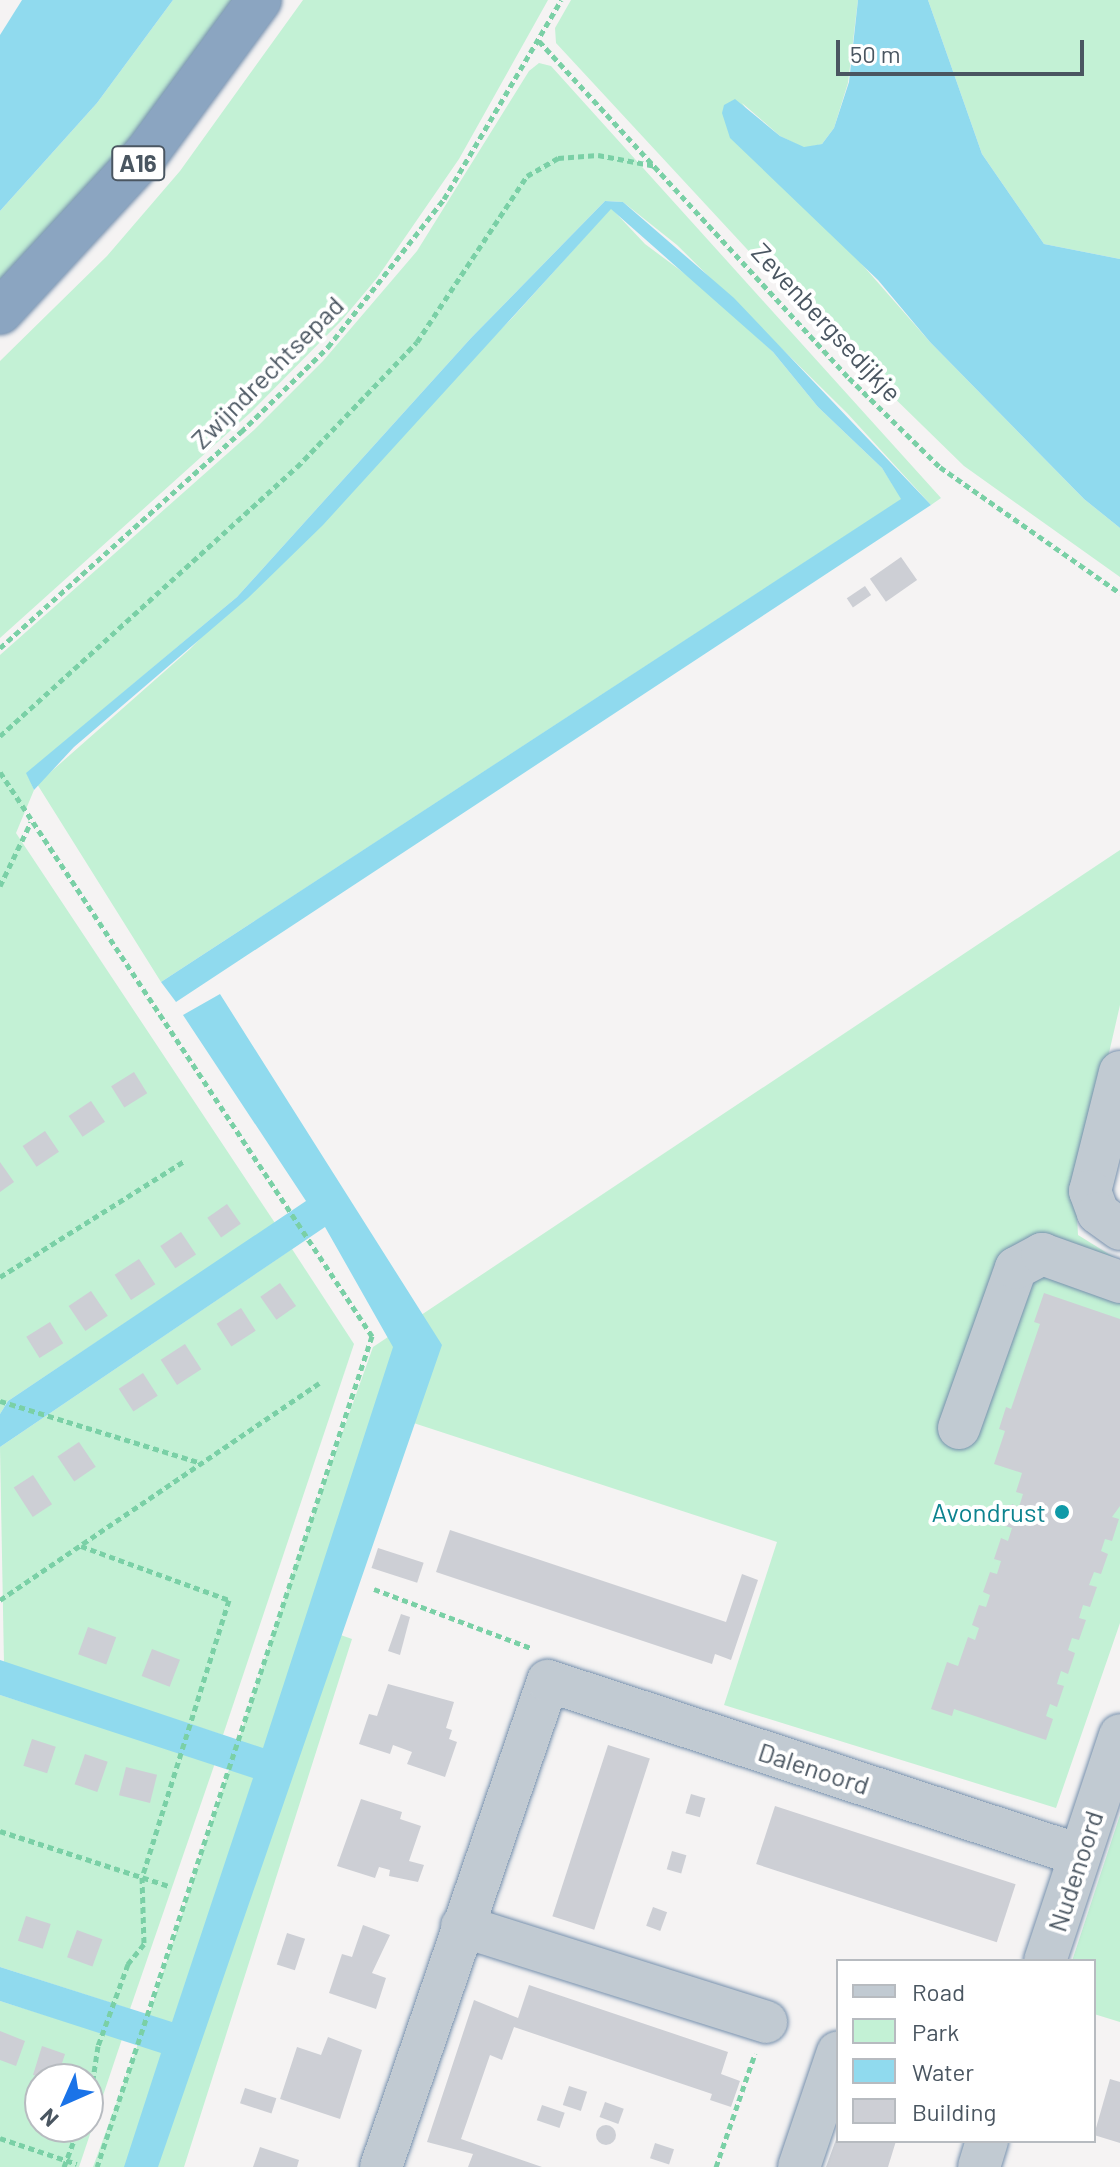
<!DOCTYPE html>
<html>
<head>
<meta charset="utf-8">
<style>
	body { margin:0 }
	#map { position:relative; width:1120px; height:2167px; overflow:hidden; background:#f5f3f3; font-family:Barlow,sans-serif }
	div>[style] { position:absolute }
	.green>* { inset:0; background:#c3f1d5 }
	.water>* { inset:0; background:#90daee }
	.building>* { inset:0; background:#cdcfd5; transform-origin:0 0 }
	.round { border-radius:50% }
	.path>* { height:5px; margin-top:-2.5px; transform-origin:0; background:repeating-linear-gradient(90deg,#7ad0a6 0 6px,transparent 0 10px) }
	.roads { filter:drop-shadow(0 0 2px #7690ad) drop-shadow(0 0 2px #7690ad) }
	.minor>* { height:42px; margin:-21px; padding:0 21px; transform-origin:21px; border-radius:21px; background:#c1cad2 }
	.highway>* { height:44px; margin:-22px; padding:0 22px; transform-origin:22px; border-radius:22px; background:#8ba5c1 }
	.dots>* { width:22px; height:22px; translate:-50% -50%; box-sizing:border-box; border:4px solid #fff; border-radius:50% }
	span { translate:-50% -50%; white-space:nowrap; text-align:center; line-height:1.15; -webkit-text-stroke:8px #fff; paint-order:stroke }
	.shield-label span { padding:2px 6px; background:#fff; border:2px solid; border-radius:6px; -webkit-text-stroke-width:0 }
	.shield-label { font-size:24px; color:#4a5661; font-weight:700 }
	.street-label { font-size:26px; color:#4a5661 }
	.culture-label { font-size:26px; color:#0d838f }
	.right { translate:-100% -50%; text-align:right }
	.legend { position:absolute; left:836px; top:1959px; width:260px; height:184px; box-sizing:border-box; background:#fff; border:2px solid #b7bbc0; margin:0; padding:10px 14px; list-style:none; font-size:24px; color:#4a5661 }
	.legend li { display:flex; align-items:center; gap:16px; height:40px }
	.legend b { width:40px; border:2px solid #b7bbc0 }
	.north { position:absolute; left:24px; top:2063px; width:80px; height:80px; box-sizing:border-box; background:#fff; border:2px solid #b7bbc0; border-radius:50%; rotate:225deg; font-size:22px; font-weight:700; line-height:32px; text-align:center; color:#4a5661 }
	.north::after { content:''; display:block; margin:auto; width:28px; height:36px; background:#1a73e8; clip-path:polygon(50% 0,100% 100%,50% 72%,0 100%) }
	.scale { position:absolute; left:836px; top:40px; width:248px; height:36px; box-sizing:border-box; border:4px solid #4a5661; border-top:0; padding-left:10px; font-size:24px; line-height:28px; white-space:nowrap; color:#4a5661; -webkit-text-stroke:6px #fff; paint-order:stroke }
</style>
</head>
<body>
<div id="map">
	<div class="green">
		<div style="clip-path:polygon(173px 0,235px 0,136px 136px,0 282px,0 211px,97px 103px)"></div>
		<div style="clip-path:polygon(303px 0,548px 0,459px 159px,377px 278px,341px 321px,250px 413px,0 638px,0 361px,107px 256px,180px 171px)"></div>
		<div style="clip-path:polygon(571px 0,858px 0,848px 83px,834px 128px,822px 144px,804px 148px,780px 136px,742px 103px,859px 261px,930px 342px,1084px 499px,1120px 528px,1120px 577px,964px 466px,796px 302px,556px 43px,555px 28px)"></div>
		<div style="clip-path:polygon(928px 0,1120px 0,1120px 259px,1044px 244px,982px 154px)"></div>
		<div style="clip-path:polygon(539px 63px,551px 66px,941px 498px,931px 505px,847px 413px,677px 245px,623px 202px,605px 201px,471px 338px,237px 597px,27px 773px,34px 790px,16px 833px,275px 1223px,8px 1401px,0 1414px,0 655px,254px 430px,323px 361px,417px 251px,529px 71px)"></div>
		<div style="clip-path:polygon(611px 208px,645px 244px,704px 288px,773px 352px,818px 407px,882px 468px,902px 499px,161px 982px,37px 784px,190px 649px,513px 317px)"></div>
		<div style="clip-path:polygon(1120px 850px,1120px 1005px,1076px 1197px,1078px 1235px,1120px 1261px,1120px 1623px,1056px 1808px,724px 1705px,777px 1542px,383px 1413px,315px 1626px,352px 1639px,184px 2167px,93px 2167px,154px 2000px,297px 1560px,373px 1347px)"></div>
		<div style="clip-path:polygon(292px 1249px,354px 1344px,223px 1735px,4px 1664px,0 1447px)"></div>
		<div style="clip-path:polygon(0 1695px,215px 1763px,130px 2009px,0 1967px)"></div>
		<div style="clip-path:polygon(1120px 1815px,1120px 2022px,1094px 2014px,1094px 1961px,1072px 1961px)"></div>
		<div style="clip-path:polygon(evenodd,0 2001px,122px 2039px,79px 2167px,0 2167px,0 2001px,40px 2079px,88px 2079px,88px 2127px,40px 2127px,40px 2079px)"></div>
	</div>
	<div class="water">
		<div style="clip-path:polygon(22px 0,173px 0,97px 103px,0 211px,0 35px)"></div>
		<div style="clip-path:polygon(858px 0,928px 0,982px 154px,1044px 244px,1120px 259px,1120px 528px,1084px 499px,930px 342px,878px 280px,730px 138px,722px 113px,724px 105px,735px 99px,780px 136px,804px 147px,822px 144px,834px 128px,849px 82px)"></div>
		<div style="clip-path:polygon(605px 201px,623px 202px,734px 298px,931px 505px,176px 1002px,161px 982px,901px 499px,882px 468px,818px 407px,773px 352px,611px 209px,323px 525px,248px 598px,74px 747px,34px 790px,26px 773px,237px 597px,471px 338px)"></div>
		<div style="clip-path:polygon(220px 994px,442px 1345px,158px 2167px,124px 2167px,161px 2053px,0 2001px,0 1967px,172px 2022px,253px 1778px,0 1695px,0 1660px,263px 1748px,393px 1347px,325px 1227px,0 1447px,0 1414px,8px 1401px,306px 1201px,183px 1015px)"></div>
	</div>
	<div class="building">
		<div style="left:901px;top:557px;width:28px;height:38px;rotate:55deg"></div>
		<div style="left:865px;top:586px;width:11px;height:22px;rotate:56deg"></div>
		<div style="left:134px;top:1072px;width:25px;height:27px;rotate:58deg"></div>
		<div style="left:91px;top:1101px;width:25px;height:27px;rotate:56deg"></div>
		<div style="left:45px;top:1131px;width:25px;height:27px;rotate:56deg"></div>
		<div style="clip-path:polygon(0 1162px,14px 1182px,0 1192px)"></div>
		<div style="left:227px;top:1204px;width:24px;height:24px;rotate:55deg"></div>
		<div style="left:181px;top:1232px;width:27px;height:25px;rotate:56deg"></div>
		<div style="left:139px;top:1259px;width:30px;height:29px;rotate:57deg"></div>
		<div style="left:280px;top:1283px;width:28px;height:24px;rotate:55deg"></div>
		<div style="left:91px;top:1291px;width:30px;height:27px;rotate:56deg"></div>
		<div style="clip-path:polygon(1044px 1293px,1120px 1319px,1120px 1506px,1112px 1517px,1119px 1519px,1112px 1541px,1105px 1539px,1101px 1551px,1108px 1554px,1101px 1574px,1094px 1572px,1089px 1585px,1097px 1587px,1090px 1607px,1083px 1605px,1079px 1618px,1086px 1620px,1079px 1640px,1072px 1638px,1068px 1650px,1075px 1653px,1068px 1674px,1061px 1671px,1057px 1684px,1064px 1686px,1057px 1707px,1050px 1704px,1046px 1716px,1053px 1719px,1046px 1740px,954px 1709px,952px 1716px,931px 1709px,947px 1662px,958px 1666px,968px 1637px,975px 1640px,979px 1628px,972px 1625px,979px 1605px,986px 1607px,990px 1595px,983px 1592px,990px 1572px,997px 1574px,1001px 1561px,994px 1559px,1001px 1538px,1008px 1541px,1012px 1528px,1005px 1526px,1012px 1504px,1019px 1507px,1023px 1494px,1016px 1492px,1022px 1473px,994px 1464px,1005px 1431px,999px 1429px,1006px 1407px,1011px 1409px,1040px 1324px,1034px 1322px)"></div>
		<div style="left:241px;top:1308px;width:27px;height:29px;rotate:57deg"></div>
		<div style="left:50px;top:1322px;width:25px;height:28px;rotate:58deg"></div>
		<div style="left:185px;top:1344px;width:30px;height:29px;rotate:57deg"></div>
		<div style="left:143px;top:1373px;width:27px;height:29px;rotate:57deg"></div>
		<div style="left:79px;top:1442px;width:30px;height:26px;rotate:56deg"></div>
		<div style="left:33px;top:1475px;width:35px;height:23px;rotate:57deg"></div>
		<div style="clip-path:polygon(450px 1530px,726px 1622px,742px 1574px,758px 1580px,731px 1660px,715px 1654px,712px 1664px,436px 1572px)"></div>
		<div style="left:378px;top:1548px;width:48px;height:21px;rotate:18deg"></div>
		<div style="clip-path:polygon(401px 1614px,410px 1617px,400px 1655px,388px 1651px)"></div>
		<div style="left:88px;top:1627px;width:30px;height:29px;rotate:20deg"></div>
		<div style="left:152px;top:1649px;width:30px;height:29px;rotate:21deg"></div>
		<div style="clip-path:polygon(388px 1684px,454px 1702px,446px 1728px,452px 1730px,449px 1739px,457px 1742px,445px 1777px,407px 1764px,412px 1752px,393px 1745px,390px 1754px,359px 1744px,369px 1714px,377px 1716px)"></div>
		<div style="left:32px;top:1739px;width:25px;height:28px;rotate:18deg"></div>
		<div style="left:608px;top:1745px;width:44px;height:180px;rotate:18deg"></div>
		<div style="left:85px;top:1754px;width:24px;height:32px;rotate:19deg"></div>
		<div style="left:126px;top:1767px;width:32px;height:29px;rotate:14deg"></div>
		<div style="left:691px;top:1794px;width:15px;height:20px;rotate:16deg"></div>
		<div style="clip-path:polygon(361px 1799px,402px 1812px,400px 1819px,421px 1826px,409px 1861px,424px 1865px,418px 1882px,389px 1876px,390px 1870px,379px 1867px,375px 1878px,337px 1866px)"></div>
		<div style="left:775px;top:1806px;width:253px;height:61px;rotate:18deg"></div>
		<div style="left:672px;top:1851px;width:15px;height:19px;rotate:16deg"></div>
		<div style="left:653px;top:1907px;width:15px;height:20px;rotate:20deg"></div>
		<div style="left:26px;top:1916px;width:26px;height:26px;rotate:18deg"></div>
		<div style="clip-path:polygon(363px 1925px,390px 1935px,372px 1973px,386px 1978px,376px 2009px,329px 1993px,342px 1954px,352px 1957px)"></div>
		<div style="left:77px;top:1930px;width:27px;height:29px;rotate:20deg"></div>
		<div style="left:287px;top:1933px;width:19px;height:33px;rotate:18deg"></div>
		<div style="clip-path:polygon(529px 1985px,728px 2052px,721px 2074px,740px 2081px,731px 2107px,710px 2100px,712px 2094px,514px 2027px,502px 2060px,490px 2055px,461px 2139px,542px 2167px,468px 2167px,473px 2154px,427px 2142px,474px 2000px,518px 2018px)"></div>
		<div style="clip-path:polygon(0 2031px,25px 2041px,16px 2066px,0 2060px)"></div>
		<div style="clip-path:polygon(328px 2037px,362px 2050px,340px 2119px,280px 2099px,297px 2047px,321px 2055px)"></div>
		<div style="clip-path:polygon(42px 2046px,65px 2054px,57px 2079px,33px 2075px)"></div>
		<div style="clip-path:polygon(1110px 2079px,1120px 2082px,1120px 2143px,1094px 2135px)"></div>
		<div style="left:569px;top:2086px;width:19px;height:20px;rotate:18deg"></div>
		<div style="left:245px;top:2088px;width:33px;height:16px;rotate:18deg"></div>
		<div style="left:605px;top:2102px;width:20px;height:16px;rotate:20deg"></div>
		<div style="left:542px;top:2105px;width:24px;height:16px;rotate:19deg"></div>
		<div class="round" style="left:596px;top:2125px;width:20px;height:20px"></div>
		<div style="clip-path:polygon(838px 2134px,838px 2141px,896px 2141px,888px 2167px,826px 2167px)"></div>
		<div style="left:655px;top:2143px;width:20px;height:16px;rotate:18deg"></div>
		<div style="clip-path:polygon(260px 2147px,299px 2160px,297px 2167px,253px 2167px)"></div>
	</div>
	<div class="path">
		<div style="left:539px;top:41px;width:458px;rotate:47.4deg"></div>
		<div style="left:849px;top:378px;width:127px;rotate:44.4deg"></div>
		<div style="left:940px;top:467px;width:220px;rotate:35deg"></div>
		<div style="left:0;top:648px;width:324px;rotate:-41.9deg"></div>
		<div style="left:241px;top:432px;width:122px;rotate:-44.3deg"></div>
		<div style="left:328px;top:347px;width:188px;rotate:-51.9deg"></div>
		<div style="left:444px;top:199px;width:231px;rotate:-59.5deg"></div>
		<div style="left:0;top:736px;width:401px;rotate:-42.2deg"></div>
		<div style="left:297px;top:467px;width:173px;rotate:-46.2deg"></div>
		<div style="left:417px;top:342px;width:199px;rotate:-56.5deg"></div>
		<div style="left:527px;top:176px;width:36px;rotate:-30deg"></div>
		<div style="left:558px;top:158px;width:40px;rotate:-4.3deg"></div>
		<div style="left:598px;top:155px;width:59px;rotate:10.7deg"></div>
		<div style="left:0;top:772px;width:676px;rotate:56.59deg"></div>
		<div style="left:372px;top:1336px;width:875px;rotate:108.31deg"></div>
		<div style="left:0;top:886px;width:71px;rotate:-64.2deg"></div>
		<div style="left:0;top:1277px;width:218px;rotate:-32.2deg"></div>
		<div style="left:0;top:1401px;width:211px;rotate:17.1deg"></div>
		<div style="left:81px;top:1546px;width:158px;rotate:20deg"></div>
		<div style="left:229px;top:1600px;width:290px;rotate:107.4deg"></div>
		<div style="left:142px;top:1877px;width:67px;rotate:88.3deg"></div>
		<div style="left:144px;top:1944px;width:26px;rotate:129deg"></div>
		<div style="left:128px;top:1964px;width:87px;rotate:110.1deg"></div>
		<div style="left:98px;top:2046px;width:67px;rotate:98.6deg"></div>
		<div style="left:374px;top:1589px;width:168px;rotate:20.6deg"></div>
		<div style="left:0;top:1600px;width:386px;rotate:-34.2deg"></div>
		<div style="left:0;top:1831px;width:178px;rotate:18deg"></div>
		<div style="left:0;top:2138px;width:81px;rotate:18.7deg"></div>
		<div style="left:64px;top:2167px;width:43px;rotate:-69.4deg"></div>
		<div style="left:716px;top:2167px;width:120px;rotate:-71deg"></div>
	</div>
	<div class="roads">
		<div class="minor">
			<div style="left:1120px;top:1072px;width:123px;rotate:104.1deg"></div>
			<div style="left:1090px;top:1191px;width:23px;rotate:70deg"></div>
			<div style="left:1098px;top:1213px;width:27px;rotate:36deg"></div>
			<div style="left:959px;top:1428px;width:170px;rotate:-70.4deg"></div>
			<div style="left:1016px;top:1268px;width:30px;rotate:-28deg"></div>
			<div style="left:1042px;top:1254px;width:83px;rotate:19.7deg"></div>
			<div style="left:462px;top:1926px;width:319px;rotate:17.5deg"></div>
			<div style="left:1045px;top:1961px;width:238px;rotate:-71.6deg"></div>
			<div style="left:381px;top:2167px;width:514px;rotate:-71.04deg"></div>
			<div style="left:548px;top:1681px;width:559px;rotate:18.14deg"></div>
			<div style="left:799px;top:2167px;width:121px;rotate:-71.3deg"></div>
			<div style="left:979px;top:2167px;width:27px;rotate:-73deg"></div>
		</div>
		<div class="highway">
			<div style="left:0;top:312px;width:215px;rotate:-47.3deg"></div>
			<div style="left:146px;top:154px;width:191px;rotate:-53.7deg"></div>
		</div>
	</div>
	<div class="dots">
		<div style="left:1062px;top:1512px;background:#0f9aa8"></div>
	</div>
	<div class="shield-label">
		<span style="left:138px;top:163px">A16</span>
	</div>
	<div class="street-label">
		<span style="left:827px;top:322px;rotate:47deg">Zevenbergsedijkje</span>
		<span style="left:267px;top:372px;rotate:-45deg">Zwijndrechtsepad</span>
		<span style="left:814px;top:1768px;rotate:18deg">Dalenoord</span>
		<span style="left:1075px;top:1871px;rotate:-72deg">Nudenoord</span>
	</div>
	<div class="culture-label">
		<span class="right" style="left:1046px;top:1512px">Avondrust</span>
	</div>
	<ul class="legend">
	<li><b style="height:10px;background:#c1cad2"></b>Road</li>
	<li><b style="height:22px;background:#c3f1d5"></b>Park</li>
	<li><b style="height:22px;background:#90daee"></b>Water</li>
	<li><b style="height:22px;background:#cdcfd5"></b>Building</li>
	</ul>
	<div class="north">N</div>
	<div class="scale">50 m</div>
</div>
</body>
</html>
